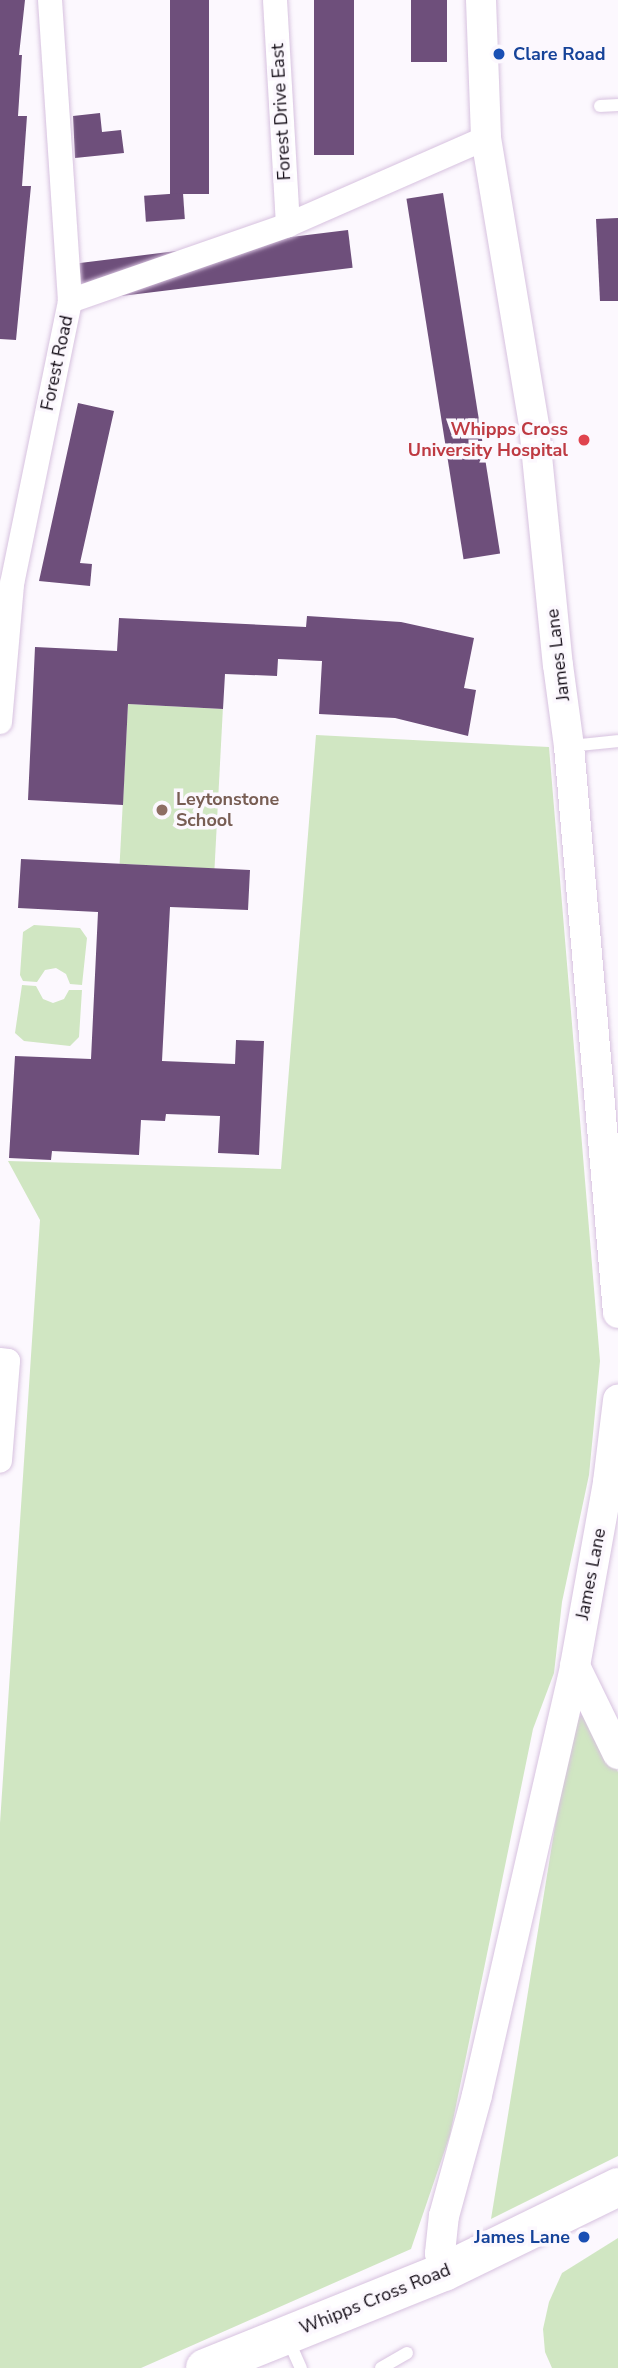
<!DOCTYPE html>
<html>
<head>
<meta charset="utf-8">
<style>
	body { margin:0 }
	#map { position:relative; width:618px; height:2368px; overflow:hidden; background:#fcf8fe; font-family:"Nunito Sans",sans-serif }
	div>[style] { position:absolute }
	.green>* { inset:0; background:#d0e6c2; transform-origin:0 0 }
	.building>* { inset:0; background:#6e4f7b; transform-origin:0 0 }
	.roads { filter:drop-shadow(0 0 2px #d7c2df) drop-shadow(0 0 2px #d7c2df) }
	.service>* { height:12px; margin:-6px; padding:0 6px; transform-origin:6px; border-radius:6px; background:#fff }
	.minor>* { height:24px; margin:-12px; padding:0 12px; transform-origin:12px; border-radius:12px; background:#fff }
	.tertiary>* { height:30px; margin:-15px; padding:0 15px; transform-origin:15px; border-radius:15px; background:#fff }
	.primary>* { height:38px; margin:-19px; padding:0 19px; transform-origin:19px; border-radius:19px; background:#fff }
	.dots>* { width:19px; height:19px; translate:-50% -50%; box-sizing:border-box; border:4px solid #fcf8fe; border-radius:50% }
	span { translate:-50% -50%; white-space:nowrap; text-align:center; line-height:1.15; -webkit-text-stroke:7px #fcf8fe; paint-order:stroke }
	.transit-label { font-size:18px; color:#164399; font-weight:700 }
	.left { translate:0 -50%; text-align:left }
	.right { translate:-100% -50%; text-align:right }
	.street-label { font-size:18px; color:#100913 }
	.health-label { font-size:18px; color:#be3a42; font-weight:700 }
	.education-label { font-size:18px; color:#785e54; font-weight:700 }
</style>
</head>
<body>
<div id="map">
	<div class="green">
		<div style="left:128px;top:704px;width:95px;height:160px;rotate:3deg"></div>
		<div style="clip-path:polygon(316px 735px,549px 747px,600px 1361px,589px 1475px,562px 1602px,554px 1673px,533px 1729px,450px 2135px,411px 2249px,141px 2368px,0 2368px,0 1823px,40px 1220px,8px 1161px,281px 1169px)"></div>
		<div style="clip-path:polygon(34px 925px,80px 928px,87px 938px,82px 985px,70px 984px,66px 974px,56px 968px,45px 970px,37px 982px,23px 981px,20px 975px,23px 932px)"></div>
		<div style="clip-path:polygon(22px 985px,36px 986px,43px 999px,53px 1003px,64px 999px,69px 990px,82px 990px,79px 1037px,70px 1046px,24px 1041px,15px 1033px)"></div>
		<div style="clip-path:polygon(582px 1714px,591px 1719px,618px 1772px,618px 2156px,491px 2219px,571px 1728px)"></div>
		<div style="clip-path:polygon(618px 2238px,618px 2368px,552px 2368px,545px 2352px,543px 2329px,549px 2302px,562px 2273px)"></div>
	</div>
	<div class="building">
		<div style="clip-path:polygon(0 0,25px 0,19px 55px,22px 55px,18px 116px,27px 116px,22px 186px,31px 186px,16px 340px,0 339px)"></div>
		<div style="left:170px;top:0;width:39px;height:194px"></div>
		<div style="left:314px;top:0;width:40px;height:155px"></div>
		<div style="left:411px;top:0;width:36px;height:62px"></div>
		<div style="clip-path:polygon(100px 113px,102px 132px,121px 130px,124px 153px,75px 158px,73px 116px)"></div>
		<div style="left:183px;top:193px;width:26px;height:39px;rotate:86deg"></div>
		<div style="left:443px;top:193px;width:365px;height:37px;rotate:81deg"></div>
		<div style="clip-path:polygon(618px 218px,618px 301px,600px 301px,596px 219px)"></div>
		<div style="left:348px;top:230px;width:38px;height:272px;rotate:83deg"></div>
		<div style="clip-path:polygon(78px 403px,114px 411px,80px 563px,92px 564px,90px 586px,39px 581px)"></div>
		<div style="clip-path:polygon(307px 616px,401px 622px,474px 638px,464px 688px,476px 690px,468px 736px,395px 718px,319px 714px,322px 661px,278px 659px,277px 676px,225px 674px,223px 709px,128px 704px,123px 805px,28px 800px,35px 647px,117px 651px,119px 618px,306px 627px)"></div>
		<div style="clip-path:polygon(21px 859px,250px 870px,248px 910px,170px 907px,162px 1061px,235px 1064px,236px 1040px,264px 1041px,259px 1155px,218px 1153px,220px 1116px,166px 1114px,165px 1121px,141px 1120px,139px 1155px,52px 1151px,51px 1160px,9px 1158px,15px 1056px,91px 1059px,98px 912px,18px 908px)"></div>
	</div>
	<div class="roads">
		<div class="service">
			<div style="left:600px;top:106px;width:18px;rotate:-3deg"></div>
			<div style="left:570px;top:746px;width:48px;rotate:-5.9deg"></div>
			<div style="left:287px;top:2337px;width:34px;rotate:66deg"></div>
			<div style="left:381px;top:2368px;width:30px;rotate:-30deg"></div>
		</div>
		<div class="minor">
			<div style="left:275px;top:0;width:225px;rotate:86.7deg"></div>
			<div style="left:70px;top:301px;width:231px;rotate:-19.2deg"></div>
			<div style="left:288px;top:225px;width:216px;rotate:-23.7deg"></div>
			<div style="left:0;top:722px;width:139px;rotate:-85deg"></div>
			<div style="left:12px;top:584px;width:289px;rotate:-78.4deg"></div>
			<div style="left:70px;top:301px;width:302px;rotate:-93.8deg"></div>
			<div style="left:0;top:1360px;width:8px;rotate:7deg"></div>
			<div style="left:8px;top:1361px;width:100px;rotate:94.6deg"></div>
		</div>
		<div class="tertiary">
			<div style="left:481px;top:0;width:138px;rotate:87.9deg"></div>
			<div style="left:486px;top:138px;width:292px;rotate:80.5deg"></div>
			<div style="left:534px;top:426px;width:240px;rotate:84.3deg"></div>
			<div style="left:558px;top:665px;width:82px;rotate:82.3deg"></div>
			<div style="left:569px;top:746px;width:569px;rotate:85.06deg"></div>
			<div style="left:575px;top:1666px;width:98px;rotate:64deg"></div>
			<div style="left:444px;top:2272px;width:19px;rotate:-102deg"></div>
			<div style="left:440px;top:2253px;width:37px;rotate:-84deg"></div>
			<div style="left:444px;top:2216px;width:125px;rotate:-74.7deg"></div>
			<div style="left:477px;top:2095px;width:440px;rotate:-77.1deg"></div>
			<div style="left:575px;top:1666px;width:187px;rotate:-79.8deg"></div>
			<div style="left:608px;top:1482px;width:83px;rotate:-83deg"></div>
		</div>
		<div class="primary">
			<div style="left:205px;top:2368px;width:258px;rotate:-21.9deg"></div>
			<div style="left:444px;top:2272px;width:194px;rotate:-26deg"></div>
		</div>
	</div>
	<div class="dots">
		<div style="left:499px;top:54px;background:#1a4fb4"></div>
		<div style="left:584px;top:440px;background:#e0444e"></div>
		<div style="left:162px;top:810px;background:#8d6e63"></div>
		<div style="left:584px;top:2237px;background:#1a4fb4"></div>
	</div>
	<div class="transit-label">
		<span class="left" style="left:513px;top:54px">Clare Road</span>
		<span class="right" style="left:570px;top:2237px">James Lane</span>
	</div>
	<div class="street-label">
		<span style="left:281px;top:112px;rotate:-93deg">Forest Drive East</span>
		<span style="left:57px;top:363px;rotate:-78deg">Forest Road</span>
		<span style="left:558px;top:655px;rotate:-97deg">James Lane</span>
		<span style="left:591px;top:1574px;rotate:-79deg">James Lane</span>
		<span style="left:375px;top:2299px;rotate:-22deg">Whipps Cross Road</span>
	</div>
	<div class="health-label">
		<span class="right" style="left:568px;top:440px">Whipps Cross<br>University Hospital</span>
	</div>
	<div class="education-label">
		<span class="left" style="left:176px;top:810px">Leytonstone<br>School</span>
	</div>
</div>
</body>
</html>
